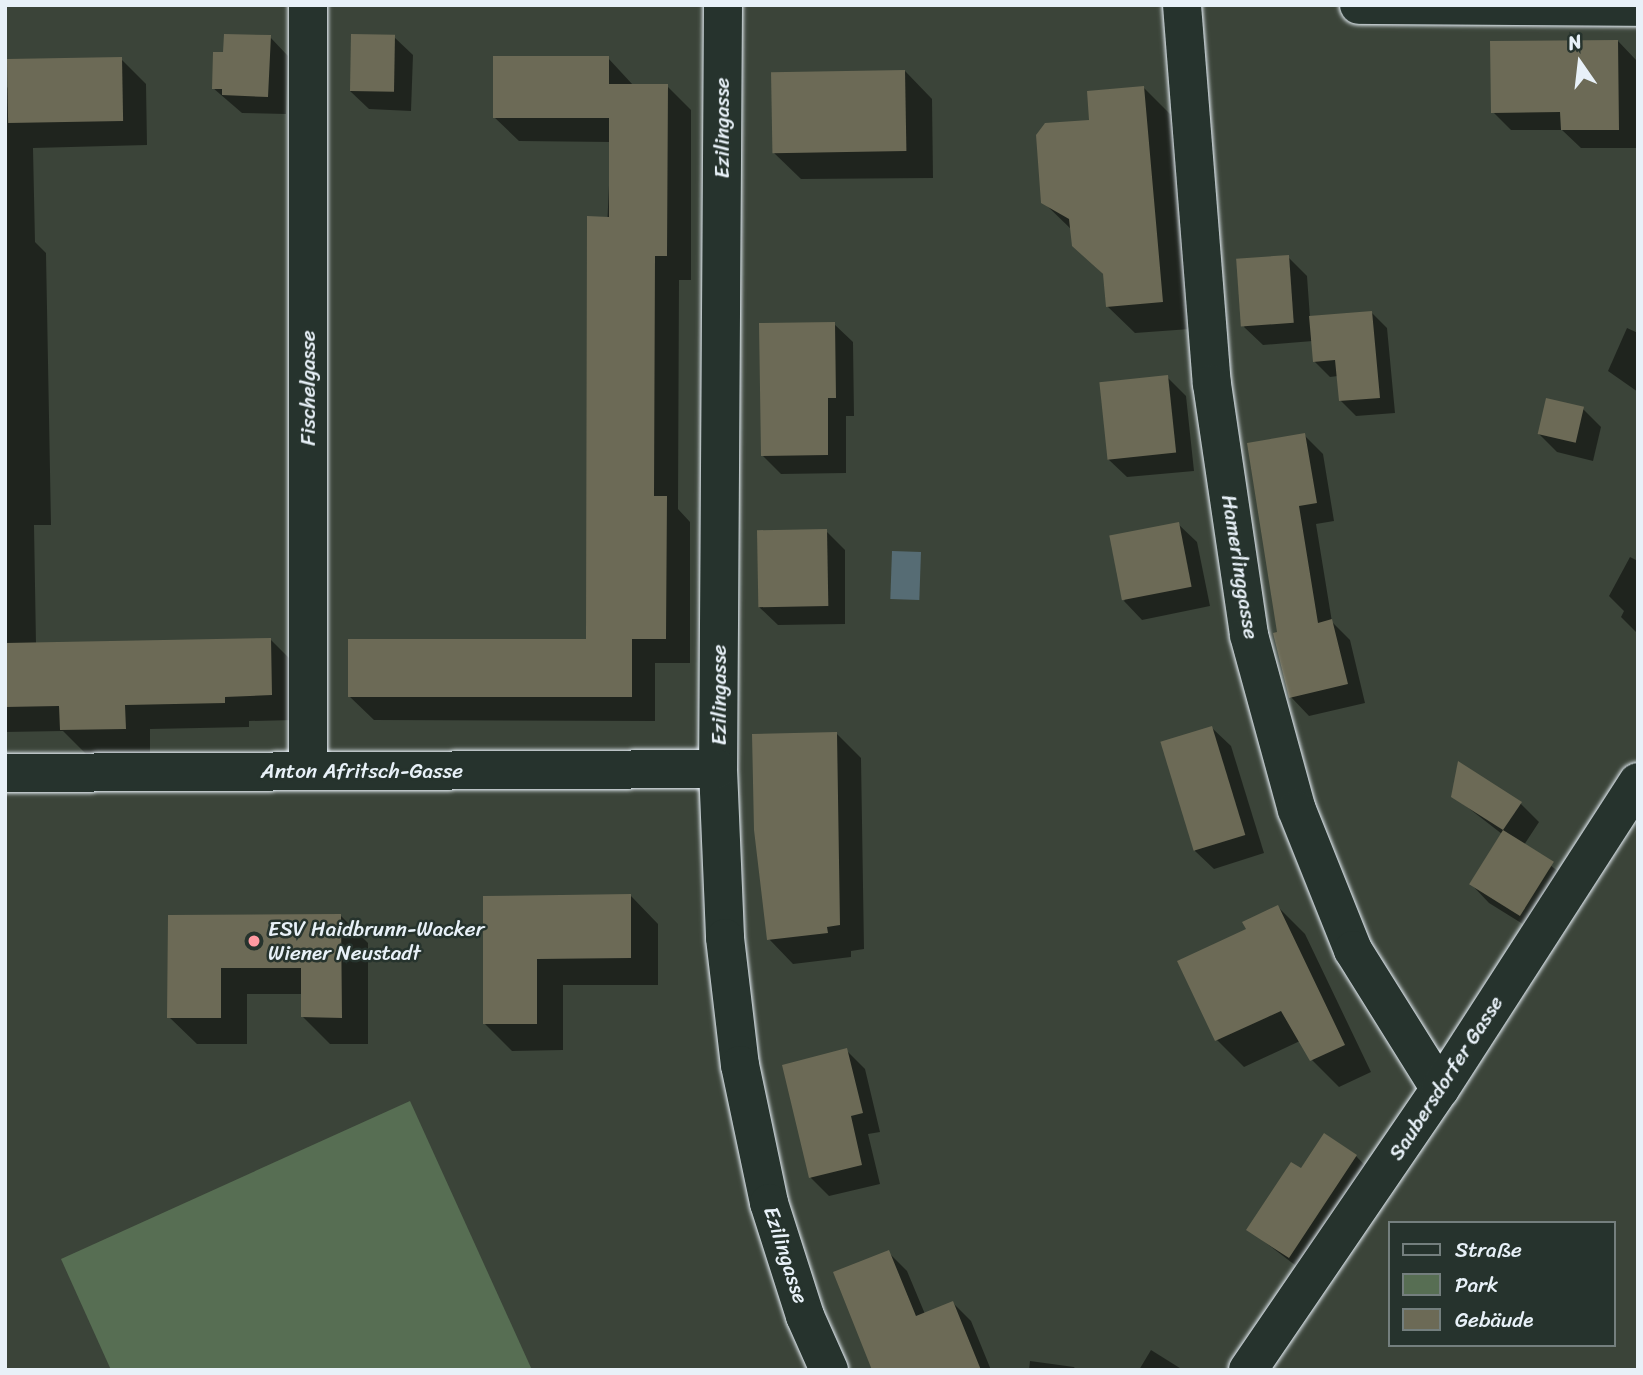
<!DOCTYPE html>
<html>
<head>
<meta charset="utf-8">
<style>
	body { margin:0 }
	#map { position:relative; width:1643px; height:1375px; overflow:hidden; background:#3b4439; font-family:Sriracha,sans-serif }
	div>[style] { position:absolute }
	.green>* { inset:0; background:#576e53 }
	.water>* { inset:0; background:#566c74; transform-origin:0 0 }
	.shadow>* { inset:0; background:#0007 }
	.building>* { inset:0; background:#6c6a56; transform-origin:0 0 }
	.roads { filter:drop-shadow(0 0 2px #e8f1f8) drop-shadow(0 0 2px #e8f1f8) }
	.minor>* { height:38px; margin:-19px; padding:0 19px; transform-origin:19px; border-radius:19px; background:#26332d }
	.dots>* { width:19px; height:19px; translate:-50% -50%; box-sizing:border-box; border:4px solid #26332d; border-radius:50% }
	span { translate:-50% -50%; white-space:nowrap; text-align:center; line-height:1.15; -webkit-text-stroke:5px #26332d; paint-order:stroke }
	.street-label { font-size:21px; color:#e8f1f8 }
	.poi-label { font-size:21px; color:#e8f1f8 }
	.left { translate:0 -50%; text-align:left }
	.frame { position:absolute; inset:0; border:7px solid #e8f1f8; pointer-events:none }
	.legend { position:absolute; left:1388px; top:1221px; width:228px; height:126px; box-sizing:border-box; background:#26332d; border:2px solid #747f7e; margin:0; padding:9px 12px; list-style:none; font-size:21px; color:#e8f1f8 }
	.legend li { display:flex; align-items:center; gap:14px; height:35px }
	.legend b { width:35px; border:2px solid #747f7e }
	.north { position:absolute; left:1545px; top:28px; width:70px; height:70px; -webkit-text-stroke:5px #26332d; paint-order:stroke; rotate:346deg; font-size:19px; font-weight:700; line-height:28px; text-align:center; color:#e8f1f8 }
	.north::after { content:''; display:block; margin:auto; width:24px; height:32px; background:#e8f1f8; clip-path:polygon(50% 0,100% 100%,50% 72%,0 100%) }
</style>
</head>
<body>
<div id="map">
	<div class="green">
		<div style="clip-path:polygon(410px 1101px,532px 1370px,111px 1370px,61px 1259px)"></div>
	</div>
	<div class="water">
		<div style="left:892px;top:551px;width:29px;height:48px;rotate:2deg"></div>
	</div>
	<div class="shadow">
		<div style="clip-path:polygon(270px 37px,288px 56px,286px 114px,242px 113px,213px 88px,225px 54px)"></div>
		<div style="clip-path:polygon(394px 37px,413px 55px,411px 111px,369px 109px,350px 91px)"></div>
		<div style="clip-path:polygon(1618px 41px,1636px 60px,1637px 148px,1581px 148px,1562px 130px,1511px 130px,1493px 112px)"></div>
		<div style="clip-path:polygon(608px 58px,633px 85px,667px 86px,691px 110px,691px 280px,679px 280px,678px 509px,690px 522px,690px 663px,655px 663px,655px 721px,374px 720px,349px 696px,588px 641px,611px 142px,519px 141px,494px 117px)"></div>
		<div style="clip-path:polygon(121px 59px,146px 84px,147px 145px,33px 148px,35px 242px,46px 253px,51px 525px,34px 525px,36px 644px,271px 640px,296px 665px,296px 720px,249px 721px,249px 727px,150px 729px,150px 753px,87px 755px,63px 731px,5px 732px,5px 88px)"></div>
		<div style="clip-path:polygon(905px 71px,932px 99px,933px 178px,801px 179px,773px 152px)"></div>
		<div style="clip-path:polygon(1144px 88px,1171px 115px,1190px 329px,1135px 333px,1107px 306px,1105px 276px,1073px 245px,1072px 230px,1043px 202px,1091px 121px)"></div>
		<div style="clip-path:polygon(1288px 257px,1307px 276px,1310px 318px,1372px 313px,1387px 328px,1395px 413px,1356px 416px,1340px 400px,1338px 376px,1330px 377px,1314px 361px,1313px 341px,1263px 345px,1244px 327px)"></div>
		<div style="clip-path:polygon(834px 324px,853px 342px,854px 416px,846px 416px,846px 473px,781px 474px,763px 456px)"></div>
		<div style="clip-path:polygon(1627px 328px,1638px 333px,1638px 392px,1608px 371px)"></div>
		<div style="clip-path:polygon(1167px 377px,1186px 396px,1194px 471px,1127px 477px,1108px 459px)"></div>
		<div style="clip-path:polygon(1583px 409px,1601px 427px,1593px 461px,1557px 452px,1539px 434px)"></div>
		<div style="clip-path:polygon(1304px 435px,1323px 454px,1334px 521px,1316px 524px,1332px 622px,1350px 640px,1365px 703px,1309px 716px,1291px 697px,1279px 634px)"></div>
		<div style="clip-path:polygon(1178px 524px,1197px 542px,1210px 606px,1142px 620px,1124px 601px)"></div>
		<div style="clip-path:polygon(826px 531px,845px 550px,845px 624px,778px 625px,759px 607px)"></div>
		<div style="clip-path:polygon(1630px 557px,1638px 561px,1638px 634px,1621px 617px,1624px 611px,1609px 596px)"></div>
		<div style="clip-path:polygon(1212px 728px,1231px 746px,1264px 853px,1214px 869px,1195px 851px)"></div>
		<div style="clip-path:polygon(837px 734px,861px 758px,864px 949px,851px 951px,851px 957px,793px 964px,769px 939px)"></div>
		<div style="clip-path:polygon(1453px 796px,1520px 803px,1539px 822px,1524px 845px,1572px 882px,1539px 934px,1489px 903px,1471px 884px,1502px 834px)"></div>
		<div style="clip-path:polygon(631px 896px,658px 924px,658px 985px,563px 985px,563px 1050px,512px 1051px,485px 1024px,484px 897px)"></div>
		<div style="clip-path:polygon(1278px 907px,1305px 934px,1371px 1072px,1339px 1087px,1312px 1060px,1300px 1041px,1244px 1067px,1217px 1040px,1180px 962px,1248px 930px)"></div>
		<div style="clip-path:polygon(341px 916px,368px 943px,368px 1044px,330px 1044px,303px 1017px,303px 994px,247px 994px,247px 1044px,197px 1044px,169px 1017px,169px 917px)"></div>
		<div style="clip-path:polygon(846px 1050px,865px 1069px,880px 1132px,868px 1134px,880px 1184px,829px 1196px,811px 1178px,784px 1066px)"></div>
		<div style="clip-path:polygon(1356px 1156px,1374px 1175px,1308px 1275px,1249px 1230px,1301px 1171px)"></div>
		<div style="clip-path:polygon(888px 1252px,907px 1271px,925px 1314px,953px 1303px,971px 1321px,991px 1370px,874px 1370px)"></div>
		<div style="clip-path:polygon(1151px 1350px,1183px 1370px,1139px 1370px)"></div>
		<div style="clip-path:polygon(1030px 1361px,1074px 1367px,1076px 1370px,1029px 1370px)"></div>
	</div>
	<div class="building">
		<div style="clip-path:polygon(224px 34px,271px 35px,268px 97px,222px 95px,222px 89px,212px 89px,213px 52px,223px 52px)"></div>
		<div style="left:351px;top:34px;width:44px;height:57px;rotate:1deg"></div>
		<div style="clip-path:polygon(1618px 40px,1619px 130px,1561px 130px,1560px 112px,1491px 113px,1490px 41px)"></div>
		<div style="clip-path:polygon(493px 56px,609px 56px,609px 84px,668px 84px,667px 256px,655px 256px,654px 496px,667px 496px,666px 639px,632px 639px,632px 697px,348px 697px,348px 639px,586px 639px,587px 216px,609px 217px,609px 118px,493px 118px)"></div>
		<div style="left:122px;top:57px;width:64px;height:115px;rotate:89deg"></div>
		<div style="left:905px;top:70px;width:81px;height:134px;rotate:89deg"></div>
		<div style="clip-path:polygon(1144px 86px,1163px 302px,1106px 307px,1103px 274px,1072px 246px,1069px 219px,1041px 203px,1036px 135px,1045px 123px,1089px 120px,1087px 91px)"></div>
		<div style="left:1289px;top:255px;width:68px;height:53px;rotate:86deg"></div>
		<div style="clip-path:polygon(1372px 311px,1380px 398px,1339px 401px,1335px 360px,1313px 362px,1309px 316px)"></div>
		<div style="clip-path:polygon(835px 322px,836px 398px,828px 398px,828px 455px,761px 456px,759px 323px)"></div>
		<div style="left:1168px;top:375px;width:78px;height:69px;rotate:84deg"></div>
		<div style="left:1546px;top:398px;width:39px;height:37px;rotate:13deg"></div>
		<div style="clip-path:polygon(1305px 433px,1317px 503px,1299px 506px,1318px 623px,1332px 619px,1348px 684px,1289px 698px,1273px 633px,1277px 632px,1247px 443px)"></div>
		<div style="left:1179px;top:522px;width:66px;height:71px;rotate:79deg"></div>
		<div style="left:827px;top:529px;width:77px;height:70px;rotate:89deg"></div>
		<div style="clip-path:polygon(271px 638px,272px 695px,225px 697px,225px 703px,125px 705px,126px 729px,60px 730px,59px 706px,5px 707px,5px 643px)"></div>
		<div style="left:1212px;top:726px;width:114px;height:54px;rotate:73deg"></div>
		<div style="clip-path:polygon(837px 732px,840px 925px,827px 927px,828px 933px,767px 940px,754px 830px,752px 734px)"></div>
		<div style="clip-path:polygon(1458px 761px,1522px 802px,1503px 830px,1451px 797px)"></div>
		<div style="left:1503px;top:830px;width:60px;height:64px;rotate:32deg"></div>
		<div style="clip-path:polygon(631px 894px,631px 958px,537px 959px,537px 1024px,483px 1024px,483px 896px)"></div>
		<div style="clip-path:polygon(1278px 905px,1345px 1045px,1310px 1061px,1281px 1011px,1215px 1041px,1177px 961px,1246px 929px,1242px 922px)"></div>
		<div style="clip-path:polygon(341px 914px,342px 1018px,301px 1017px,301px 968px,221px 968px,221px 1018px,167px 1018px,168px 915px)"></div>
		<div style="clip-path:polygon(847px 1048px,863px 1113px,851px 1116px,862px 1165px,809px 1178px,782px 1065px)"></div>
		<div style="clip-path:polygon(1324px 1133px,1357px 1155px,1289px 1258px,1246px 1230px,1291px 1162px,1301px 1168px)"></div>
		<div style="clip-path:polygon(889px 1250px,916px 1316px,953px 1301px,981px 1370px,872px 1370px,833px 1272px)"></div>
	</div>
	<div class="roads">
		<div class="minor">
			<div style="left:723px;top:5px;width:764px;rotate:90.37deg"></div>
			<div style="left:718px;top:769px;width:169px;rotate:87.6deg"></div>
			<div style="left:725px;top:938px;width:128px;rotate:83.3deg"></div>
			<div style="left:740px;top:1065px;width:141px;rotate:78.1deg"></div>
			<div style="left:769px;top:1203px;width:119px;rotate:72.3deg"></div>
			<div style="left:805px;top:1316px;width:59px;rotate:66deg"></div>
			<div style="left:1182px;top:5px;width:380px;rotate:85.5deg"></div>
			<div style="left:1212px;top:384px;width:254px;rotate:81.6deg"></div>
			<div style="left:1249px;top:635px;width:181px;rotate:74.7deg"></div>
			<div style="left:1297px;top:810px;width:151px;rotate:68.2deg"></div>
			<div style="left:1353px;top:950px;width:164px;rotate:58deg"></div>
			<div style="left:1359px;top:5px;width:279px;rotate:0.4deg"></div>
			<div style="left:308px;top:771px;width:766px;rotate:-90deg"></div>
			<div style="left:5px;top:773px;width:713px;rotate:-0.32deg"></div>
			<div style="left:1248px;top:1370px;width:340px;rotate:-55.7deg"></div>
			<div style="left:1440px;top:1089px;width:365px;rotate:-57.2deg"></div>
		</div>
	</div>
	<div class="dots">
		<div style="left:254px;top:941px;background:#ff9aa2"></div>
	</div>
	<div class="street-label">
		<span style="left:722px;top:128px;rotate:-90deg">Ezilingasse</span>
		<span style="left:308px;top:388px;rotate:-90deg">Fischelgasse</span>
		<span style="left:1240px;top:567px;rotate:81deg">Hamerlinggasse</span>
		<span style="left:719px;top:695px;rotate:-90deg">Ezilingasse</span>
		<span style="left:362px;top:771px">Anton Afritsch-Gasse</span>
		<span style="left:1446px;top:1078px;rotate:-57deg">Saubersdorfer Gasse</span>
		<span style="left:786px;top:1255px;rotate:72deg">Ezilingasse</span>
	</div>
	<div class="poi-label">
		<span class="left" style="left:268px;top:941px">ESV Haidbrunn-Wacker<br>Wiener Neustadt</span>
	</div>
	<div class="frame"></div>
	<ul class="legend">
	<li><b style="height:9px;background:#26332d"></b>Straße</li>
	<li><b style="height:19px;background:#576e53"></b>Park</li>
	<li><b style="height:19px;background:#6c6a56"></b>Gebäude</li>
	</ul>
	<div class="north">N</div>
</div>
</body>
</html>
